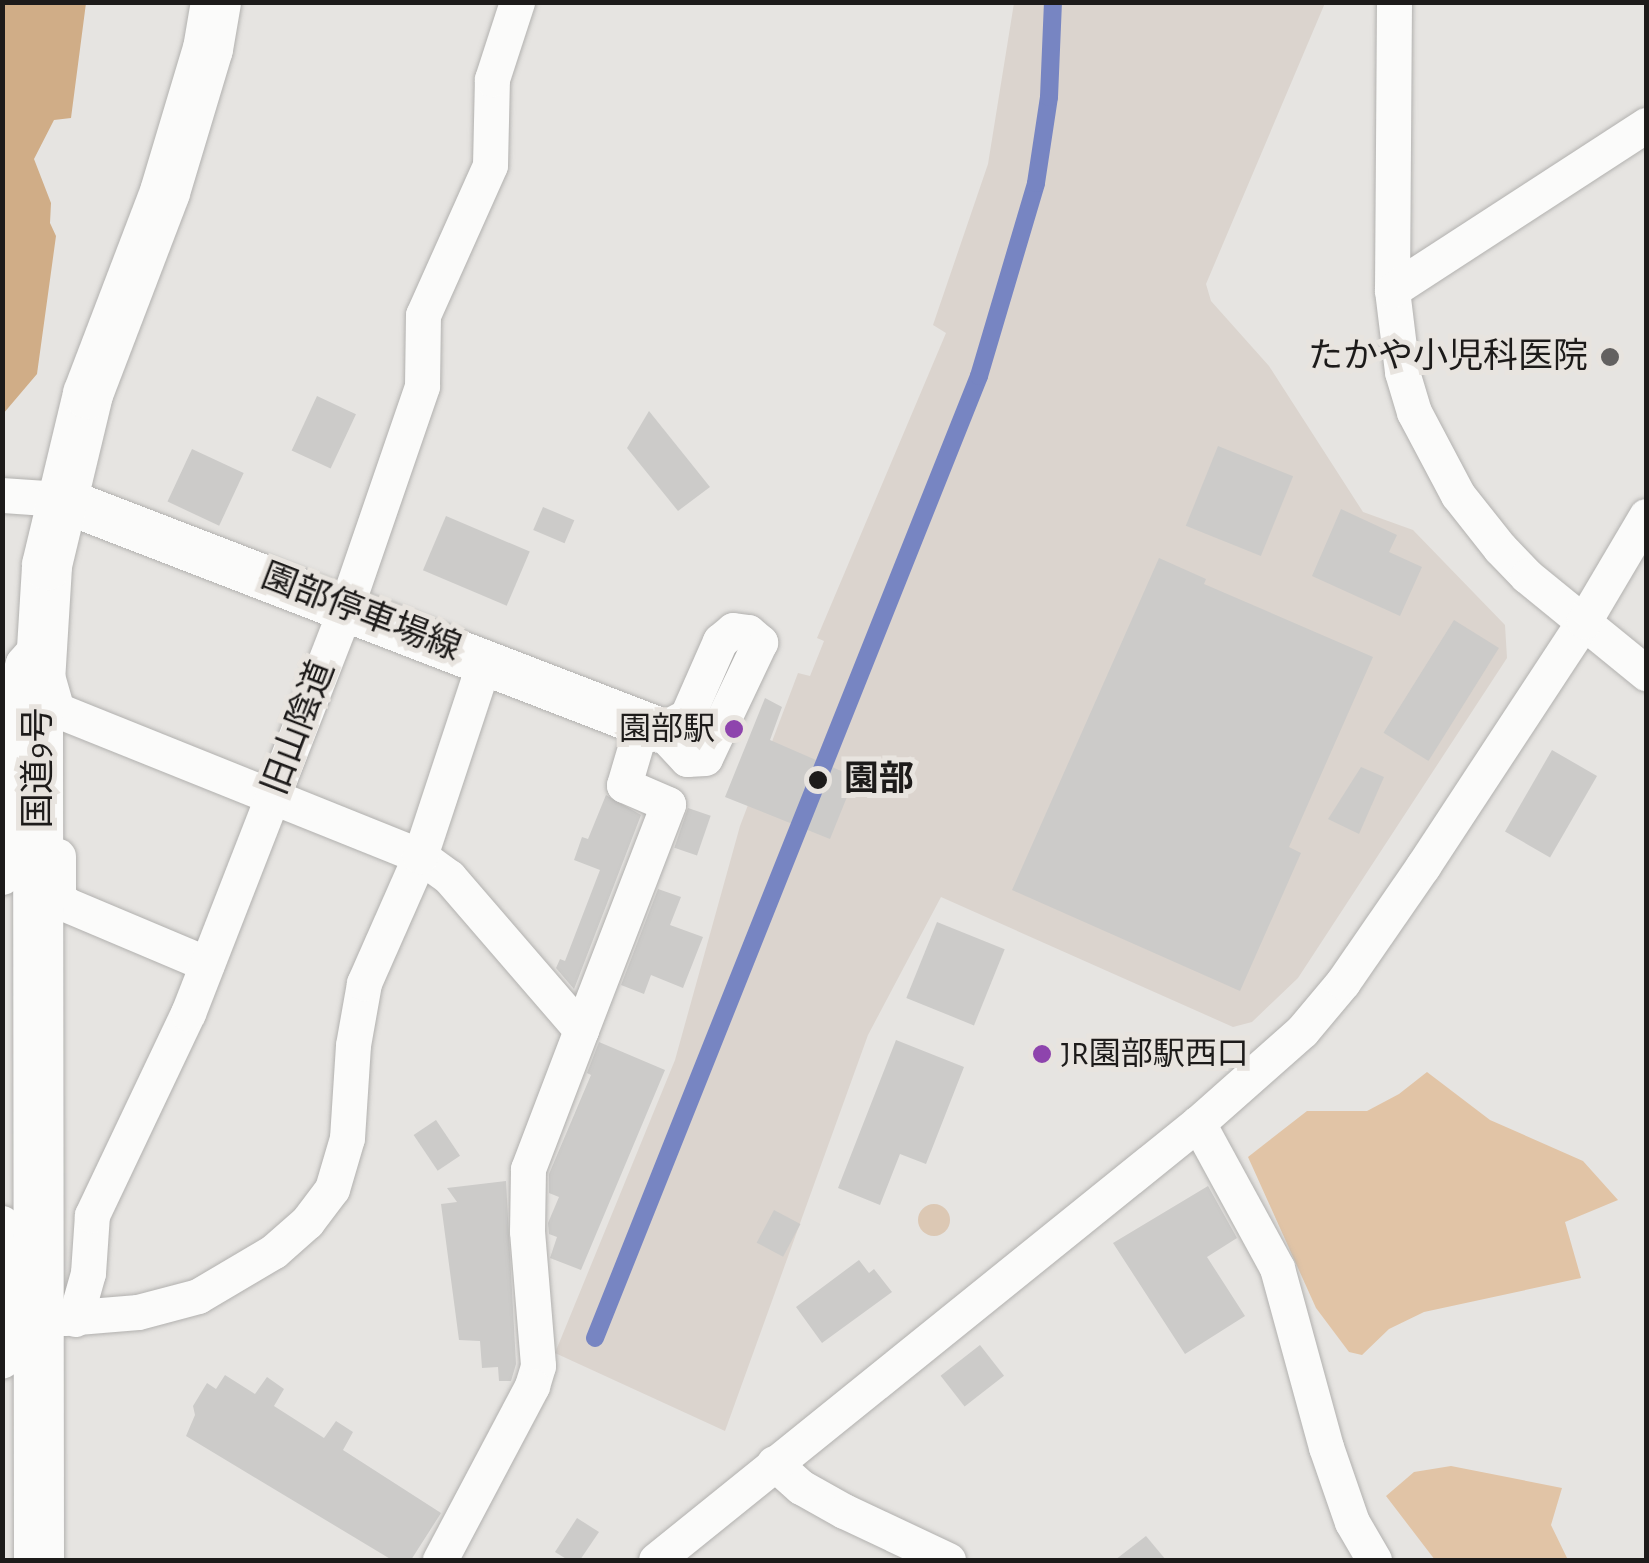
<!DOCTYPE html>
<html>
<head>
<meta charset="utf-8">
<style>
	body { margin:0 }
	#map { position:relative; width:1649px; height:1563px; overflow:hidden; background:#e6e4e1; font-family:"Alegreya Sans","Noto Sans JP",sans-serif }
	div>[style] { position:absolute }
	.built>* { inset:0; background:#dbd4ce }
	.green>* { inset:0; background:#dcc8b4 }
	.round { border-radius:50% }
	.forest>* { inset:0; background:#e1c4a6 }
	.water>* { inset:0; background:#d0ad87 }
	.building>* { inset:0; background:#cccbc9; transform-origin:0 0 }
	.roads { filter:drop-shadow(0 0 2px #b2b1af) drop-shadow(0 0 2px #b2b1af) }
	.minor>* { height:35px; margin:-17.5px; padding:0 17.5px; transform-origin:17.5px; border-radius:17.5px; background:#fbfbfa }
	.major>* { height:45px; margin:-22.5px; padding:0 22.5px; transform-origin:22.5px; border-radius:22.5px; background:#fbfbfa }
	.highway>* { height:50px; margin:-25px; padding:0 25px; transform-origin:25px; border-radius:25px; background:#fbfbfa }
	.rail-1>* { height:18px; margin:-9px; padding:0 9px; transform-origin:9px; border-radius:9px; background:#7785c2 }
	.dots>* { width:28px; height:28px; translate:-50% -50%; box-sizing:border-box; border:5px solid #e8e4df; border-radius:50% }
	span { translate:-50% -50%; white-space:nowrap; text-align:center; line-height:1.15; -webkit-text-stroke:10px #e8e4df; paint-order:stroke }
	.bus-label { font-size:32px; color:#1d1b1a }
	.right { translate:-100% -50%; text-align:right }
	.left { translate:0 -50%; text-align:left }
	.poi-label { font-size:35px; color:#1d1b1a }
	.street-label { font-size:35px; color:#1d1b1a }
	.stop-label { font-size:35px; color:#1d1b1a; font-weight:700 }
	.frame { position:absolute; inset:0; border:5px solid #1d1b1a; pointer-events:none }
</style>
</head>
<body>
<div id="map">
	<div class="built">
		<div style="clip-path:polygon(1014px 3px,1325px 3px,1206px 284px,1211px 301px,1269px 366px,1363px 512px,1413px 530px,1505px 625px,1507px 658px,1298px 978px,1252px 1022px,1233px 1027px,941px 897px,868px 1035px,725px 1431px,555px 1353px,675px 1060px,740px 826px,798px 673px,810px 676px,824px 641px,817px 638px,946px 333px,933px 325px,988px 164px)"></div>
	</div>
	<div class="green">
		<div class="round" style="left:918px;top:1204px;width:32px;height:32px"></div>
	</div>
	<div class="forest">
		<div style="clip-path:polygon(1427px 1072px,1490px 1120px,1583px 1161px,1618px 1200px,1565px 1222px,1581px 1278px,1424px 1312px,1389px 1329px,1362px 1355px,1349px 1352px,1316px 1308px,1248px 1157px,1307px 1111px,1367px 1111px,1399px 1094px)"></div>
		<div style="clip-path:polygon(1451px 1466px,1562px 1488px,1551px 1525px,1568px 1560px,1435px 1560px,1386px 1496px,1414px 1472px)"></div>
	</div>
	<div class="water">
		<div style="clip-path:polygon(3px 2px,86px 3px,71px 118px,54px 120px,34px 159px,51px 203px,50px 223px,56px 236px,37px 374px,3px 414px)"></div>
	</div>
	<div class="building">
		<div style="left:317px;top:396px;width:43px;height:60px;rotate:25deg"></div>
		<div style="clip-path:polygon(649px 411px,710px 487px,678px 511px,627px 448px)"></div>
		<div style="left:1218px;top:446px;width:81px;height:86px;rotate:22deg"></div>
		<div style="left:192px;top:449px;width:57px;height:58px;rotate:25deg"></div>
		<div style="left:543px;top:507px;width:34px;height:25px;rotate:23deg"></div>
		<div style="clip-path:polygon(1341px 509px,1397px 535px,1389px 552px,1422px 567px,1400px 616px,1312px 576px)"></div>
		<div style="left:446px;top:516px;width:91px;height:59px;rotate:23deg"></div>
		<div style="clip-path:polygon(1159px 558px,1206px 579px,1204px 584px,1373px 657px,1289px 847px,1301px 853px,1240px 991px,1012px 890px)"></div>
		<div style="left:1454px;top:620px;width:53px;height:133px;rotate:32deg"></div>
		<div style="clip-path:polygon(765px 698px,782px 707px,770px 740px,855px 777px,830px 839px,725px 797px)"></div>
		<div style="left:1552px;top:750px;width:52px;height:94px;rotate:30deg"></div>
		<div style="clip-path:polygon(1361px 767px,1384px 777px,1359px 834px,1328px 819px)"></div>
		<div style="clip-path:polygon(606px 795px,641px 815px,574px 989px,556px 968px,560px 959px,565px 961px,600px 870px,574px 860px,582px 837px,588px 839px)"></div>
		<div style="left:688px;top:808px;width:24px;height:42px;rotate:19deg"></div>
		<div style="clip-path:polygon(658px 889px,681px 897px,670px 925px,703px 937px,683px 988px,651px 975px,644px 994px,621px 985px)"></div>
		<div style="left:937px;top:922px;width:73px;height:82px;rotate:22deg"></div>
		<div style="clip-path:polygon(896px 1040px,964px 1067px,926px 1164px,900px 1154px,880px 1205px,838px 1188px)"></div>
		<div style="clip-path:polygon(599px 1042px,665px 1070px,581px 1270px,550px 1258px,557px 1237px,549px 1234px,548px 1223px,559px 1197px,549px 1193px,549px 1174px,591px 1075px,587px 1073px)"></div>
		<div style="left:436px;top:1120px;width:43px;height:27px;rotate:56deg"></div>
		<div style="clip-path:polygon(506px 1181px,516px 1364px,511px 1381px,499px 1381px,498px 1367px,482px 1368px,480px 1341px,459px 1340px,441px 1204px,457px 1202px,447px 1188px)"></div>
		<div style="clip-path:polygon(1208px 1186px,1237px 1238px,1207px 1257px,1245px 1316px,1185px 1354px,1113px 1243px)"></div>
		<div style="left:774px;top:1210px;width:30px;height:37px;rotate:28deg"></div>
		<div style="clip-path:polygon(859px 1260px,869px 1273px,874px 1269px,892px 1292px,822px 1343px,796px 1307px)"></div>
		<div style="left:980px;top:1345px;width:39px;height:50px;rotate:52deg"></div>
		<div style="clip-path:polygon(225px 1375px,255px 1394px,267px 1377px,284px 1389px,274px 1406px,324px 1438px,336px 1421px,353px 1432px,343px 1450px,441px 1513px,411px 1560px,392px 1560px,186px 1436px,195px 1415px,193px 1406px,207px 1383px,216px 1389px)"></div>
		<div style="clip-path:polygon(577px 1518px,599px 1532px,580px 1560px,568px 1560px,555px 1552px)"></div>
		<div style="clip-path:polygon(1146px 1536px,1166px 1560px,1115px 1560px)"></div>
	</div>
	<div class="roads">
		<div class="minor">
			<div style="left:1394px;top:2px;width:288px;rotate:90.4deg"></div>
			<div style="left:1392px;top:290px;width:83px;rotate:83deg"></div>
			<div style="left:1402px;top:372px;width:42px;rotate:73.3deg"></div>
			<div style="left:1414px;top:412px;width:94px;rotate:62.1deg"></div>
			<div style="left:1458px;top:495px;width:68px;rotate:51.6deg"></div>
			<div style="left:1500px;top:548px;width:39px;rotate:46deg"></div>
			<div style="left:1527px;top:576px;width:154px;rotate:39.2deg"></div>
			<div style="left:1392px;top:290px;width:303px;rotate:-33deg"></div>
			<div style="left:2px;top:495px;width:59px;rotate:3.9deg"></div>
			<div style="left:733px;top:630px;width:15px;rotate:8deg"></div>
			<div style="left:748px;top:632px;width:16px;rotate:40deg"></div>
			<div style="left:760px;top:642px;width:128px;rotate:115.4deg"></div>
			<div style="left:705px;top:758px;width:18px;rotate:177deg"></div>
			<div style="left:687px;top:759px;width:40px;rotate:-133deg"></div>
			<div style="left:660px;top:730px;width:30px;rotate:-27deg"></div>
			<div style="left:687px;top:716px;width:82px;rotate:-66.3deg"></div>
			<div style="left:720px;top:641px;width:17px;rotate:-40deg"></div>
			<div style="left:46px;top:672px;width:40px;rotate:74deg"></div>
			<div style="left:57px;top:710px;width:391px;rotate:21.9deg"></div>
			<div style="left:420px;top:856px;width:36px;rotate:36deg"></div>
			<div style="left:449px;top:877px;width:202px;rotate:49.2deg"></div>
			<div style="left:581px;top:1030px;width:149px;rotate:110.9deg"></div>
			<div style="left:528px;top:1169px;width:62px;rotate:90.9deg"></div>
			<div style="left:527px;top:1231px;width:135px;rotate:85.3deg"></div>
			<div style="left:538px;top:1366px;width:21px;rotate:107deg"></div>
			<div style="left:532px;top:1386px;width:197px;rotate:117.9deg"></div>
			<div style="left:58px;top:856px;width:39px;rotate:90deg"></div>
			<div style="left:58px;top:895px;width:11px;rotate:52deg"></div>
			<div style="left:65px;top:904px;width:154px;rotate:22.9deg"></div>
			<div style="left:2px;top:877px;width:185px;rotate:-86.3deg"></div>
			<div style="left:14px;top:692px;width:30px;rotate:-73deg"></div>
			<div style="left:23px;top:663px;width:20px;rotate:-49deg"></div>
			<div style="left:581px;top:1030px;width:242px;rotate:-68.9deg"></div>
			<div style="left:668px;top:804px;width:48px;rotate:-156.6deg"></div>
			<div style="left:624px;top:785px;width:64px;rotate:-73.6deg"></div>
			<div style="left:1198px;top:1123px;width:165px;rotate:61.4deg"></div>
			<div style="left:1277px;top:1268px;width:186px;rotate:74.7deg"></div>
			<div style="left:1326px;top:1447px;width:79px;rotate:70.9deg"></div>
			<div style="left:1352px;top:1522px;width:44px;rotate:59.9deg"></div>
			<div style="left:2px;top:1223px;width:97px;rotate:86.5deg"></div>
			<div style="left:8px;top:1320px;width:41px;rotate:98.3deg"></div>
			<div style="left:65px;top:1318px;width:73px;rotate:-4.7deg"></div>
			<div style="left:138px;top:1312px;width:62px;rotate:-14.9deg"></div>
			<div style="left:198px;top:1296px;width:88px;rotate:-30.6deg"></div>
			<div style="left:274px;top:1251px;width:44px;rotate:-41.3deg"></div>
			<div style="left:307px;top:1222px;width:41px;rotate:-52.9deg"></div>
			<div style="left:332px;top:1189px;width:53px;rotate:-73.6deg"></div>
			<div style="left:347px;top:1138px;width:93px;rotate:-86.3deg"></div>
			<div style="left:353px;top:1045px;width:63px;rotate:-79.9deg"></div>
			<div style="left:364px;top:983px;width:139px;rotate:-66.2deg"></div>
			<div style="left:420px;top:856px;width:206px;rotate:-71.7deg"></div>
			<div style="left:75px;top:1319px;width:48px;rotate:-74.2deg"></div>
			<div style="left:88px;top:1273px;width:58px;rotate:-86.1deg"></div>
			<div style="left:92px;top:1215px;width:224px;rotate:-64.6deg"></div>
			<div style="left:188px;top:1013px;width:436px;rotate:-68.7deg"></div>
			<div style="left:346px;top:607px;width:234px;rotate:-71deg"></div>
			<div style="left:422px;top:386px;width:71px;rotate:-89.2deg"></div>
			<div style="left:423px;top:315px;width:164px;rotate:-65.9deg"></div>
			<div style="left:490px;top:165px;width:86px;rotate:-88.7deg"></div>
			<div style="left:492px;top:79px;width:81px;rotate:-72deg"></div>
			<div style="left:774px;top:1463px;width:36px;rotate:42deg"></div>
			<div style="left:801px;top:1487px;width:49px;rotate:29.2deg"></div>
			<div style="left:844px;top:1511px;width:115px;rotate:25.2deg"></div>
			<div style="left:656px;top:1560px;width:696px;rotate:-38.88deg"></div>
			<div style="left:1198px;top:1123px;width:139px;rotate:-41.5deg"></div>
			<div style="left:1302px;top:1031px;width:64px;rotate:-50.1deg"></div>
			<div style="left:1343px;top:982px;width:141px;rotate:-55.4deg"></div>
			<div style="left:1423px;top:866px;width:293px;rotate:-56.7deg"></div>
			<div style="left:1584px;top:621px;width:122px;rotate:-59.4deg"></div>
		</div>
		<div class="major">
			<div style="left:61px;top:499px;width:642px;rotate:21.09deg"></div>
		</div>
		<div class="highway">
			<div style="left:39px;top:1560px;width:846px;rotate:-90.07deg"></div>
			<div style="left:38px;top:714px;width:149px;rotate:-86.5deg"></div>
			<div style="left:47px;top:565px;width:176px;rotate:-76.5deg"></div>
			<div style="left:88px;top:394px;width:216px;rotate:-69.1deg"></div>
			<div style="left:165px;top:192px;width:149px;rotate:-73.3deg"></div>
			<div style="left:208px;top:49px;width:48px;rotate:-80.3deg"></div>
		</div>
	</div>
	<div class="rail-1">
		<div style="left:595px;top:1338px;width:1036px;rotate:-68.24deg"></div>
		<div style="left:979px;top:376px;width:201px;rotate:-73.5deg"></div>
		<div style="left:1036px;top:183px;width:87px;rotate:-81.4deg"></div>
		<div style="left:1049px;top:97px;width:95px;rotate:-87.6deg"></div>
	</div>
	<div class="dots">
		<div style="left:1610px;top:357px;background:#636160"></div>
		<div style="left:734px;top:729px;background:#8e44ad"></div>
		<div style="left:818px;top:780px;background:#1d1b1a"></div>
		<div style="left:1042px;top:1054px;background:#8e44ad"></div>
	</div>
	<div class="bus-label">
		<span class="right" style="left:715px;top:729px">園部駅</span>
		<span class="left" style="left:1061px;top:1054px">JR園部駅西口</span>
	</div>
	<div class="poi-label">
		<span class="right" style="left:1588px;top:357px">たかや小児科医院</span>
	</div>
	<div class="street-label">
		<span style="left:361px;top:613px;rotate:21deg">園部停車場線</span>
		<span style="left:299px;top:728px;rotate:-69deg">旧山陰道</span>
		<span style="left:39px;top:768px;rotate:-90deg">国道9号</span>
	</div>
	<div class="stop-label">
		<span class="left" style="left:844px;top:780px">園部</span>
	</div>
	<div class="frame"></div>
</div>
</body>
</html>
